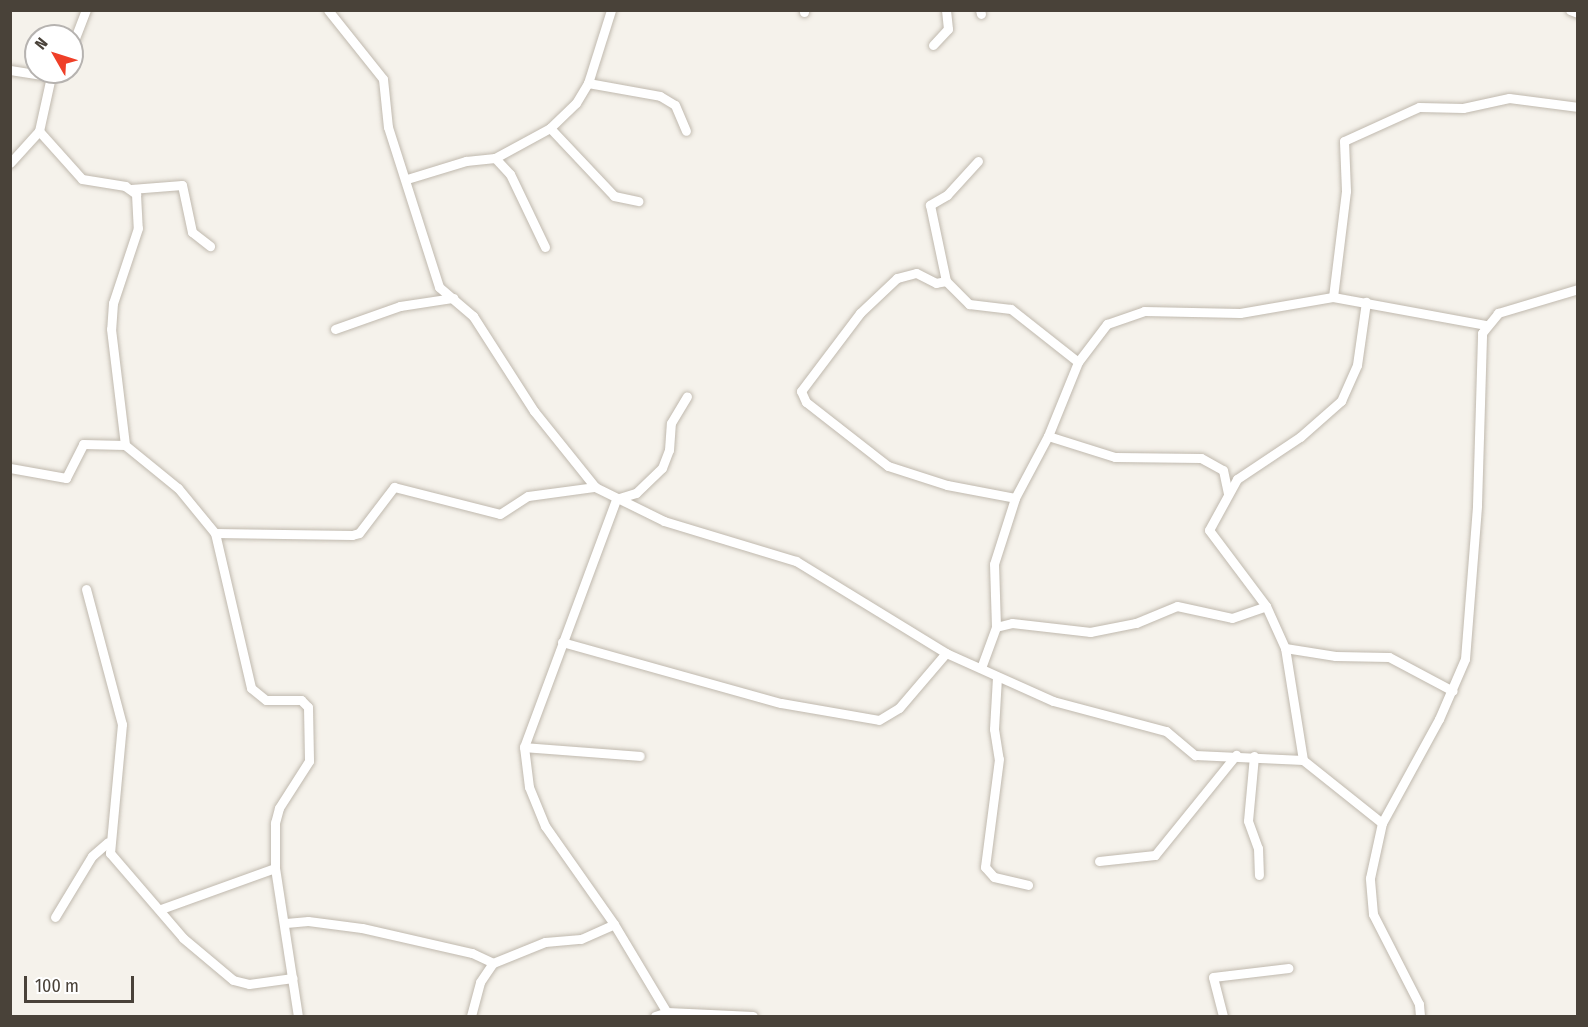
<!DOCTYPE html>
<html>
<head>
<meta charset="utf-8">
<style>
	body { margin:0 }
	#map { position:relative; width:1588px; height:1027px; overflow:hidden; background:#f5f2eb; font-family:"Fira Sans Condensed",sans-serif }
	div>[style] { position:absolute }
	.roads { filter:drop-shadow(0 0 2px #c0b9ae) drop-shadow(0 0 2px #c0b9ae) }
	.minor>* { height:9px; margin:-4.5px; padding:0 4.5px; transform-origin:4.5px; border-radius:4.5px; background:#fff }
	span { translate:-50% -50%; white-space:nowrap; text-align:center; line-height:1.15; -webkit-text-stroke:4.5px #fff; paint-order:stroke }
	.frame { position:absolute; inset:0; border:12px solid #494239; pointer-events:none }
	.north { position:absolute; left:24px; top:24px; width:60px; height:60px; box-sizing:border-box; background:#fff; border:2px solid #b6b3b0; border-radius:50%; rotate:309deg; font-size:16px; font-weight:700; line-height:24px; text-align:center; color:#494239 }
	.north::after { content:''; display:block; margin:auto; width:21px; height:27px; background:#ef3f28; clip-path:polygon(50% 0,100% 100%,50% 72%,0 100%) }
	.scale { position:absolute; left:24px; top:976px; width:110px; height:27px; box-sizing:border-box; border:3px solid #494239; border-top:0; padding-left:8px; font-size:18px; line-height:21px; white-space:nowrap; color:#494239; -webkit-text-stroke:4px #fff; paint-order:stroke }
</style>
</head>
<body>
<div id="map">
	<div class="roads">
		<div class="minor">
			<div style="left:328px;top:10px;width:88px;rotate:51.4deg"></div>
			<div style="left:383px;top:79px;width:48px;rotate:84.1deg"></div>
			<div style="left:388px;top:127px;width:168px;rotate:72.3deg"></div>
			<div style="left:439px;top:287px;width:45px;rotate:40.5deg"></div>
			<div style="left:473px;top:316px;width:113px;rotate:57.3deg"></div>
			<div style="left:534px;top:411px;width:97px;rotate:51.2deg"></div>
			<div style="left:595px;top:487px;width:77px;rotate:26.2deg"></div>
			<div style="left:664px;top:521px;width:138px;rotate:16.9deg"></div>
			<div style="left:796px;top:561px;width:176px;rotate:31.5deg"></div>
			<div style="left:946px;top:653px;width:117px;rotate:24.2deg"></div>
			<div style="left:1053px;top:701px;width:117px;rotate:14.9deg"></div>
			<div style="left:1166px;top:731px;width:38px;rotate:40deg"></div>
			<div style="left:1195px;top:755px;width:108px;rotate:2.7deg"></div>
			<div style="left:1303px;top:760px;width:101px;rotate:38.6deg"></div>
			<div style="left:980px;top:10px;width:4px;rotate:76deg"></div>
			<div style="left:1570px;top:10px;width:9px;rotate:21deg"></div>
			<div style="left:804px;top:12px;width:2px;rotate:-90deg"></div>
			<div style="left:933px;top:45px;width:22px;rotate:-47deg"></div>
			<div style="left:948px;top:29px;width:19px;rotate:-96deg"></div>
			<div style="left:72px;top:46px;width:39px;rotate:-69deg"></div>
			<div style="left:10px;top:70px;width:39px;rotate:9deg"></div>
			<div style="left:588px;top:83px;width:73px;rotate:10.2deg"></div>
			<div style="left:660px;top:96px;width:17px;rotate:31deg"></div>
			<div style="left:675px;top:105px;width:28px;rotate:67deg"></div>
			<div style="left:550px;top:128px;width:93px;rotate:46.7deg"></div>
			<div style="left:614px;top:196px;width:25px;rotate:12deg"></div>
			<div style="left:39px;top:131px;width:64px;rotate:48.1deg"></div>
			<div style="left:82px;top:179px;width:44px;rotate:9.2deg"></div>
			<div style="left:125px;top:186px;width:14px;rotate:36deg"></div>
			<div style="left:136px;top:194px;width:34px;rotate:87deg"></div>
			<div style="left:138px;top:228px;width:79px;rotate:108.4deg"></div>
			<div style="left:113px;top:303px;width:26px;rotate:94deg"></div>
			<div style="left:111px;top:329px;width:117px;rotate:83.1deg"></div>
			<div style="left:125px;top:445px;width:68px;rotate:39.1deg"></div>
			<div style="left:178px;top:488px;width:58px;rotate:50.6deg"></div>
			<div style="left:215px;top:533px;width:159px;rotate:76.9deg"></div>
			<div style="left:251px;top:688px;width:19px;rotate:39deg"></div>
			<div style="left:266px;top:700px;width:35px"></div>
			<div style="left:301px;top:700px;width:10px;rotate:45deg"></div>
			<div style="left:308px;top:707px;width:54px;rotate:88.9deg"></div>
			<div style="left:309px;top:761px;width:56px;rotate:122.6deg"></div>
			<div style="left:279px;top:808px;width:16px;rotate:105deg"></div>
			<div style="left:275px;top:823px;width:45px;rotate:90deg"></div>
			<div style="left:275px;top:868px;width:150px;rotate:81.2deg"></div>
			<div style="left:495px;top:158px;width:22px;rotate:47deg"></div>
			<div style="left:510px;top:174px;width:81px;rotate:64.4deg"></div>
			<div style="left:978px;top:161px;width:46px;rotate:132.4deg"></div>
			<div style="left:947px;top:195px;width:20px;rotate:150deg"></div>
			<div style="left:930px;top:205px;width:78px;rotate:78.1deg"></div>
			<div style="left:946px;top:281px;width:10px;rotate:169deg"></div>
			<div style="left:936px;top:283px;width:22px;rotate:-153deg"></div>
			<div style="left:916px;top:273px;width:20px;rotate:165deg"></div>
			<div style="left:897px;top:278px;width:51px;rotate:136.6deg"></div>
			<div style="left:860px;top:313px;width:98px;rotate:127.1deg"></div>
			<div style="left:801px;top:391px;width:12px;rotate:66deg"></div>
			<div style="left:806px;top:402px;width:104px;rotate:38deg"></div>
			<div style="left:888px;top:466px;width:62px;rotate:17.9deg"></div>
			<div style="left:947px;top:485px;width:69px;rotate:10.8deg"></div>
			<div style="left:10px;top:163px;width:43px;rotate:-47.8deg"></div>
			<div style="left:39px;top:131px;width:60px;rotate:-77.6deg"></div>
			<div style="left:407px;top:179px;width:62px;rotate:-17deg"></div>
			<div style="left:466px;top:161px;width:29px;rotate:-6deg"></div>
			<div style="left:495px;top:158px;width:63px;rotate:-28.6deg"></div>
			<div style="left:550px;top:128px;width:36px;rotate:-44deg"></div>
			<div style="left:576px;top:103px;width:23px;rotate:-59deg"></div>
			<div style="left:588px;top:83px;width:77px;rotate:-72.5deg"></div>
			<div style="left:131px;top:189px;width:51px;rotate:-4.5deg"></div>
			<div style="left:182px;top:185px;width:48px;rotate:78deg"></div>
			<div style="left:192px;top:232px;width:23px;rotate:38deg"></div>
			<div style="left:946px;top:281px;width:33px;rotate:45deg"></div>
			<div style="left:969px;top:304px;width:42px;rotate:6.8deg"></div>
			<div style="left:1011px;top:309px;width:85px;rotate:38.3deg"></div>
			<div style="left:1333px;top:297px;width:107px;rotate:-83deg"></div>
			<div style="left:1346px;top:191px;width:50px;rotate:-92.3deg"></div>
			<div style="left:1344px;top:141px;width:82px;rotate:-24.4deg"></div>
			<div style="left:1419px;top:107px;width:44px;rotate:1.3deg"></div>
			<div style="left:1463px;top:108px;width:47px;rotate:-12.3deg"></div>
			<div style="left:1509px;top:98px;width:70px;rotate:7.4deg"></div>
			<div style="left:335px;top:329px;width:69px;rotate:-19.5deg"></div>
			<div style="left:400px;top:306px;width:54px;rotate:-8.6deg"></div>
			<div style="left:1048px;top:436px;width:70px;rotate:17.4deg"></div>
			<div style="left:1115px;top:457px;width:86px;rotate:0.7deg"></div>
			<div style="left:1201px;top:458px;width:25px;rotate:29deg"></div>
			<div style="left:1223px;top:470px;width:24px;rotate:78deg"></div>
			<div style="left:10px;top:468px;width:57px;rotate:10.1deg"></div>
			<div style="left:66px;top:478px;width:38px;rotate:-63deg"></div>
			<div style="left:83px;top:444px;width:42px;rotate:1.4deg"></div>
			<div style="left:215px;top:533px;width:137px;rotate:0.8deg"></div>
			<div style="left:352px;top:535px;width:7px;rotate:-16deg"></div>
			<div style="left:359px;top:533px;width:58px;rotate:-52.7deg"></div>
			<div style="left:394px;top:487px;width:109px;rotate:14.3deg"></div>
			<div style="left:500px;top:514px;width:33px;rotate:-33deg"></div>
			<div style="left:528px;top:496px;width:68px;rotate:-7.7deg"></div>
			<div style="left:86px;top:589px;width:140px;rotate:75.1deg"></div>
			<div style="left:122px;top:724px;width:130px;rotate:95.3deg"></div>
			<div style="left:110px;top:853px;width:112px;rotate:49.3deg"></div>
			<div style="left:183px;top:938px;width:65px;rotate:40deg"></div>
			<div style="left:233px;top:980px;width:16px;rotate:14deg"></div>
			<div style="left:249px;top:984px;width:44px;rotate:-7.8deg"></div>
			<div style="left:996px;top:627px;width:16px;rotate:-14deg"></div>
			<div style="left:1012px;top:623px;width:79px;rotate:6.6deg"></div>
			<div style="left:1090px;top:632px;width:47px;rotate:-11.1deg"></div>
			<div style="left:1136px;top:623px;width:44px;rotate:-22.5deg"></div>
			<div style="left:1177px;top:606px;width:56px;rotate:12.3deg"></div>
			<div style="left:1232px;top:618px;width:36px;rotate:-19deg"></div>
			<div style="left:562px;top:642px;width:227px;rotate:15.6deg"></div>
			<div style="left:781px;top:703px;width:99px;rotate:9.8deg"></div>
			<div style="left:879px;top:720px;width:23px;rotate:-31deg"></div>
			<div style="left:899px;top:708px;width:72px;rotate:-49.5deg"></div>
			<div style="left:1285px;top:648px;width:51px;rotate:9.1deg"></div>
			<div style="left:1335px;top:656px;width:54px;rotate:1.1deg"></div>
			<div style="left:1389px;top:657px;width:72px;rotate:28deg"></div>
			<div style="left:981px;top:668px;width:44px;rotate:-69.9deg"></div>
			<div style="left:996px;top:627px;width:63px;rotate:-91.8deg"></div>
			<div style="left:994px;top:564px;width:69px;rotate:-72.3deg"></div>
			<div style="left:1015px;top:498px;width:70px;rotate:-62deg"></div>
			<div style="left:1048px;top:436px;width:80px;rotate:-67.9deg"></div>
			<div style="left:1078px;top:362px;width:48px;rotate:-52.7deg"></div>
			<div style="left:1107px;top:324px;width:39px;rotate:-19deg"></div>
			<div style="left:1144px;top:311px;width:96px;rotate:1.2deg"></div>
			<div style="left:1240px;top:313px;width:94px;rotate:-9.8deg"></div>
			<div style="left:1333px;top:297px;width:156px;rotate:10.4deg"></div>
			<div style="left:997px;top:677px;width:52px;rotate:93.3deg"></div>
			<div style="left:994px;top:729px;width:30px;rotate:81deg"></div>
			<div style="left:999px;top:759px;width:109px;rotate:97.4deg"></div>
			<div style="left:985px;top:867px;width:13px;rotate:48deg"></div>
			<div style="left:994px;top:877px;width:35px;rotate:13deg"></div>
			<div style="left:524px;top:747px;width:116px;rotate:4.4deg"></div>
			<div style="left:1254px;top:756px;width:65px;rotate:95.3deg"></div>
			<div style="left:1248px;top:821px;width:29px;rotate:70deg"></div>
			<div style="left:1258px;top:848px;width:27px;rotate:88deg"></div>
			<div style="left:1303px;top:760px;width:113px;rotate:-99.1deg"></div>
			<div style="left:1285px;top:648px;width:46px;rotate:-114.3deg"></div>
			<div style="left:1266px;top:606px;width:95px;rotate:-126.9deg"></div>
			<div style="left:1209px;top:530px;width:58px;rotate:-61.2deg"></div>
			<div style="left:1237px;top:479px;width:76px;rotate:-33.7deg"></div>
			<div style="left:1300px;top:437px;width:55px;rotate:-41.3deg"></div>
			<div style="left:1341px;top:401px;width:39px;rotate:-66deg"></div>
			<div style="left:1357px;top:365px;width:64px;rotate:-81.9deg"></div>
			<div style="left:1099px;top:861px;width:56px;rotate:-6.1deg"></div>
			<div style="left:1155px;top:855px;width:129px;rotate:-51deg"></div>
			<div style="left:161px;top:909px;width:121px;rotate:-19.8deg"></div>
			<div style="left:55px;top:917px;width:71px;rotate:-58.8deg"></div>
			<div style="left:92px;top:856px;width:21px;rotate:-41deg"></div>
			<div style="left:286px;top:923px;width:22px;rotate:-5deg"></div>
			<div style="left:308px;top:921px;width:54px;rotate:7.4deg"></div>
			<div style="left:362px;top:928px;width:113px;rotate:12.8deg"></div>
			<div style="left:472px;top:953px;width:23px;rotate:25deg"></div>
			<div style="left:493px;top:963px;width:56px;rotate:-22deg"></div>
			<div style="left:545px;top:942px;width:36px;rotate:-5deg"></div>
			<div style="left:581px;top:939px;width:36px;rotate:-24deg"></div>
			<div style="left:471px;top:1016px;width:35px;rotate:-75deg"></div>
			<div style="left:480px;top:982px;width:23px;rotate:-56deg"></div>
			<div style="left:655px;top:1016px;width:13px;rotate:-18deg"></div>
			<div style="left:667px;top:1012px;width:86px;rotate:2.7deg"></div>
			<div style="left:669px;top:1016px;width:107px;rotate:-120.9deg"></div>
			<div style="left:614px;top:924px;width:120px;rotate:-125.1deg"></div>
			<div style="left:545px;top:826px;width:42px;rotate:-112.3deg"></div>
			<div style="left:529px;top:787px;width:40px;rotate:-97.1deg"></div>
			<div style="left:524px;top:747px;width:265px;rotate:-69.6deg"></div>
			<div style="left:616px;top:499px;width:21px;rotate:-17deg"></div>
			<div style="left:636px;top:493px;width:36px;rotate:-44deg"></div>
			<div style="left:662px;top:468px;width:19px;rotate:-69deg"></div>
			<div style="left:669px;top:450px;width:27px;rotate:-86deg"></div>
			<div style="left:671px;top:423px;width:31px;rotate:-59deg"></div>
			<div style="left:1223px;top:1016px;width:40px;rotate:-104.4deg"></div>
			<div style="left:1213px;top:977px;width:76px;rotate:-6.8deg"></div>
			<div style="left:1420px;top:1016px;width:12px;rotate:-95deg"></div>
			<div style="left:1419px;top:1004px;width:101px;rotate:-117.1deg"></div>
			<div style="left:1373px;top:914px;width:36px;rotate:-95deg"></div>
			<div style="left:1370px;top:878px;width:56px;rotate:-77.7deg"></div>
			<div style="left:1382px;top:823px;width:119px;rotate:-61.3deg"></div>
			<div style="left:1439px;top:719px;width:65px;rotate:-66.6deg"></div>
			<div style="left:1465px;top:659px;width:154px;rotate:-85.5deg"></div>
			<div style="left:1477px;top:505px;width:172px;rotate:-88.3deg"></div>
			<div style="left:1482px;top:333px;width:26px;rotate:-51deg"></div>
			<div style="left:1498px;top:313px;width:84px;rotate:-16.7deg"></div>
		</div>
	</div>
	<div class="frame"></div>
	<div class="north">N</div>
	<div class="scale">100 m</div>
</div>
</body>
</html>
